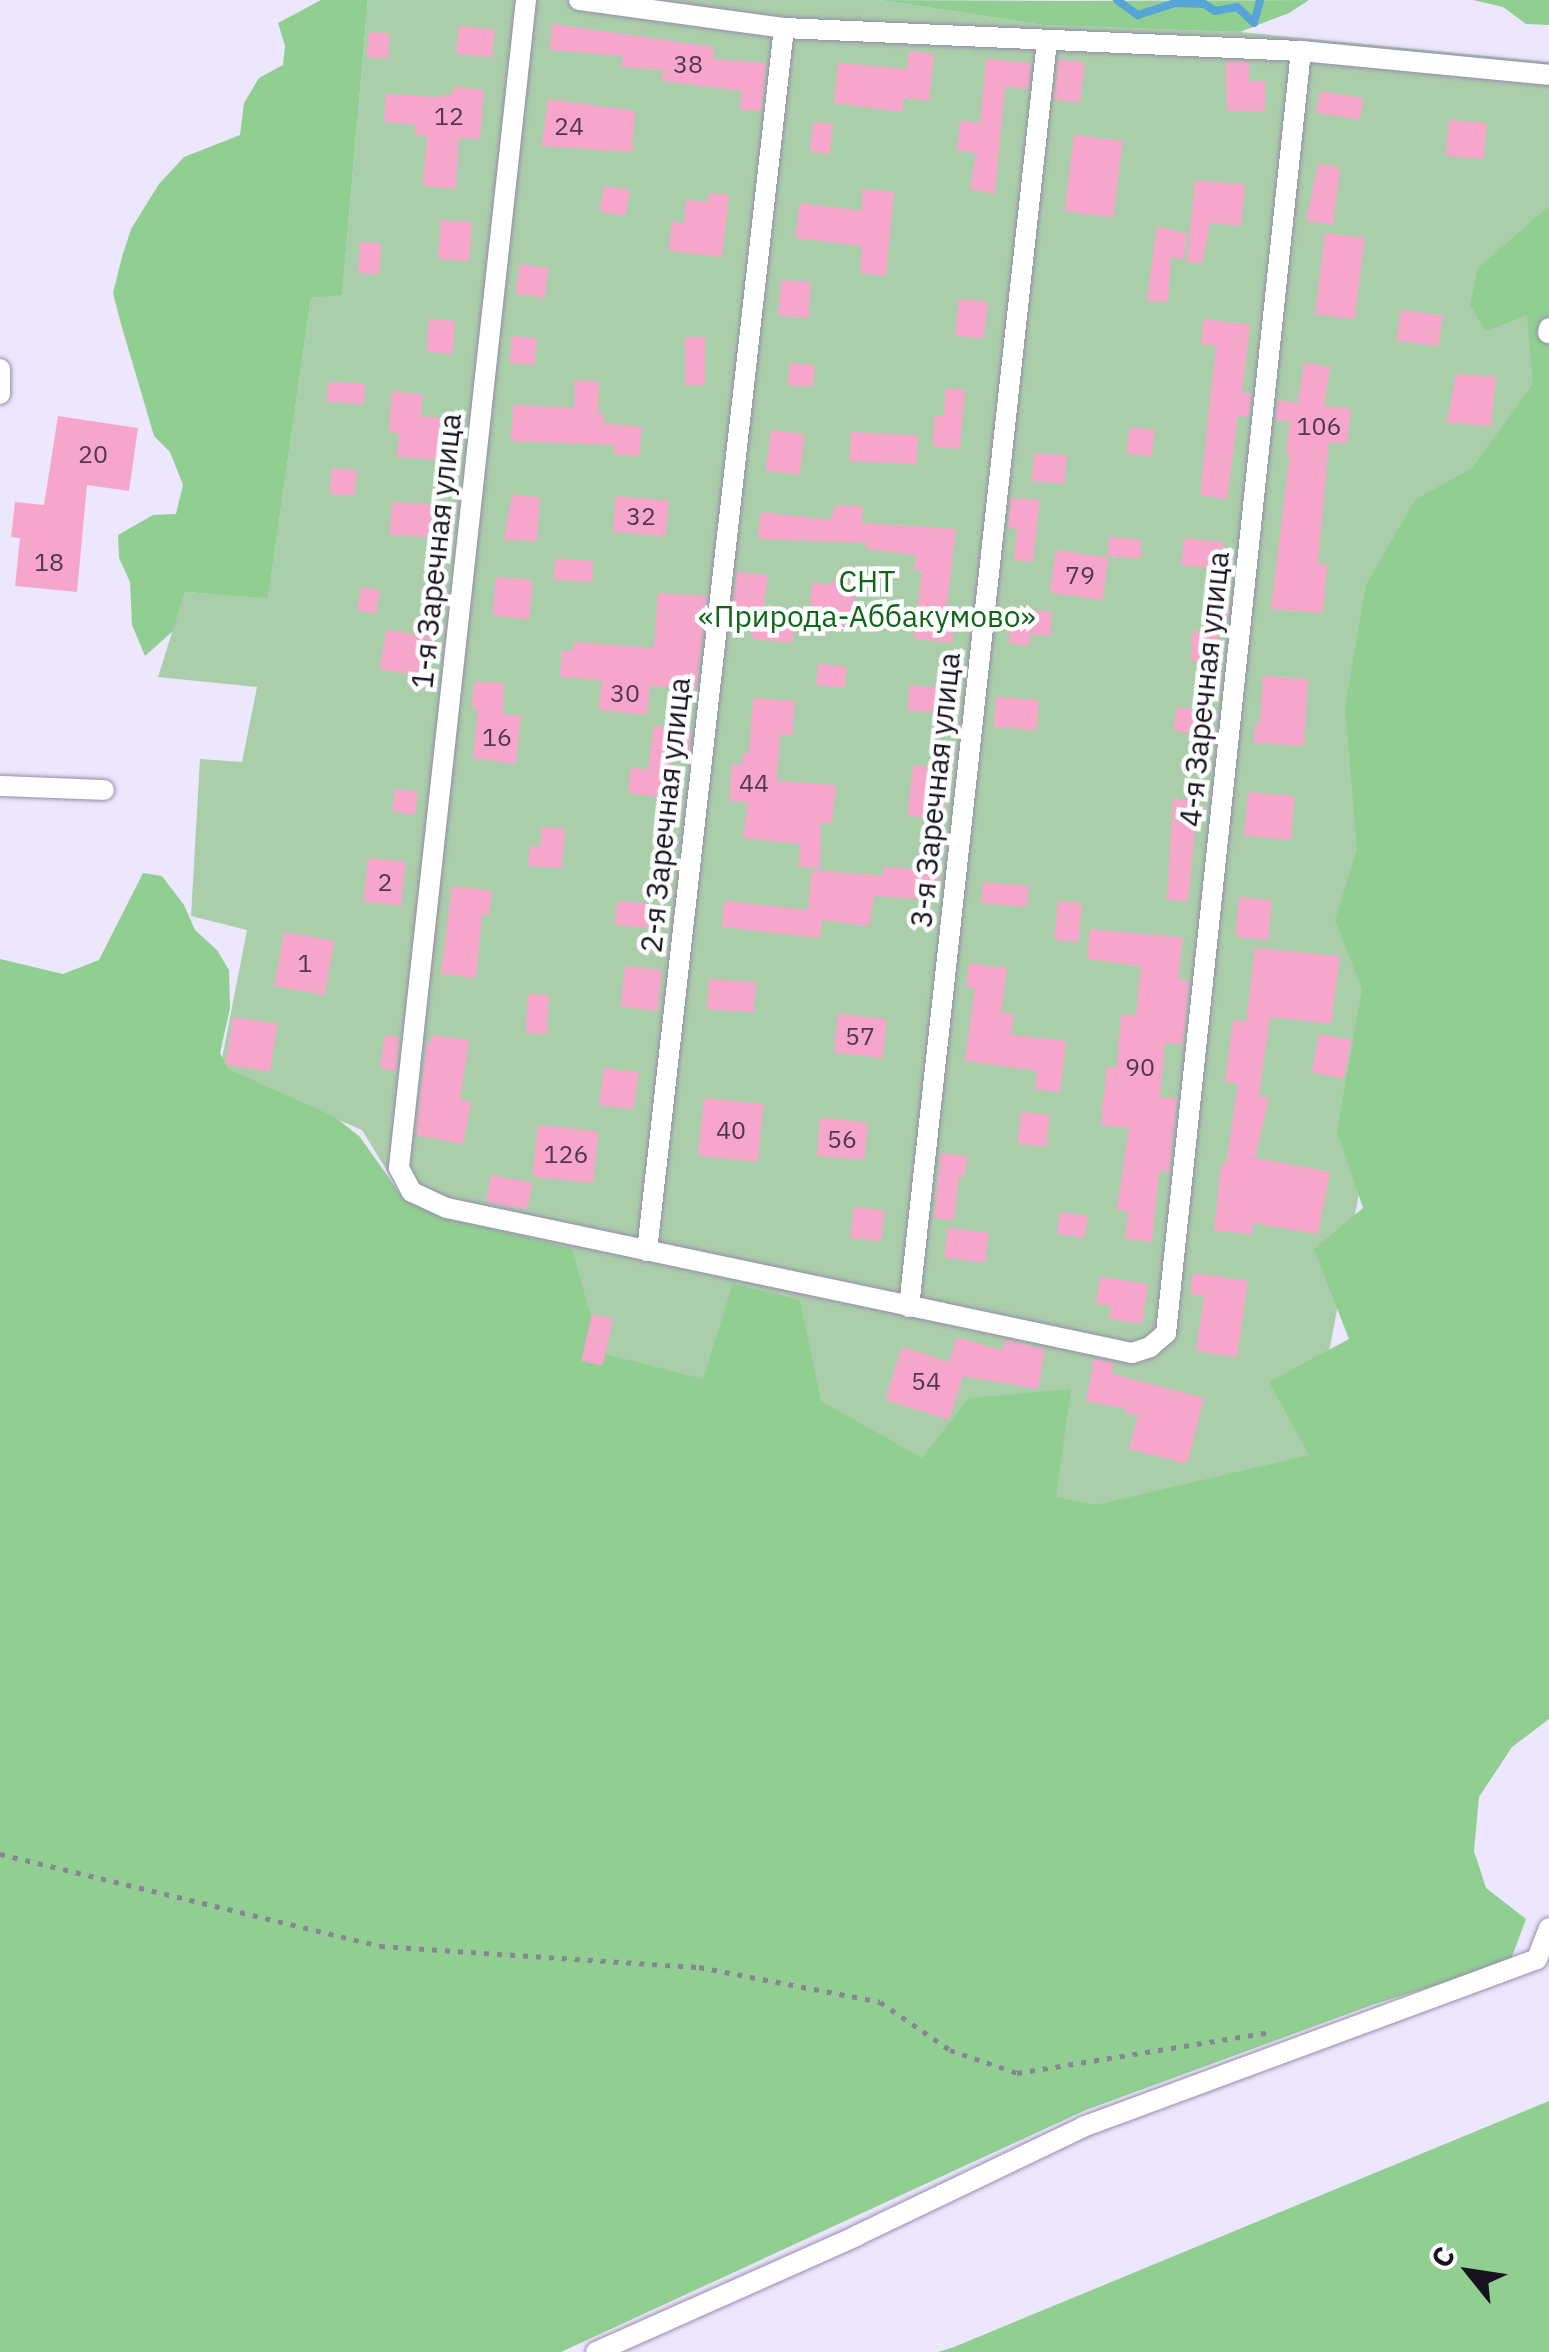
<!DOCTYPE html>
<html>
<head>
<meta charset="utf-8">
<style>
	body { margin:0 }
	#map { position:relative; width:1549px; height:2352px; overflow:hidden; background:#ede7fd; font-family:"IBM Plex Sans",sans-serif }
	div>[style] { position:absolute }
	.green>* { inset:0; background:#abceaa }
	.forest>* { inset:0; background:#91ce91 }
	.stream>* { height:8px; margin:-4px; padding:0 4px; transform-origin:4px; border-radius:4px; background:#57a4d6 }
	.building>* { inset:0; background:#f7a6cb; transform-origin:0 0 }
	.path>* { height:5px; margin-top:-2.5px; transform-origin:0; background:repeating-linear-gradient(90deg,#888495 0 5px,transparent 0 13px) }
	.roads { filter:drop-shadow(0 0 2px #968cad) drop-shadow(0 0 2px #968cad) }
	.street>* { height:20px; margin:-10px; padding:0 10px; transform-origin:10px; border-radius:10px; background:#fff }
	span { translate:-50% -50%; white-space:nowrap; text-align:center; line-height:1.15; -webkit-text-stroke:9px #fff; paint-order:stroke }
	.number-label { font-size:25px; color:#4f384b }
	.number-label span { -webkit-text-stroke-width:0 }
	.street-label { font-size:30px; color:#171420 }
	.park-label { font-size:30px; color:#0e671a }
	.north { position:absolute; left:1419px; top:2222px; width:100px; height:100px; -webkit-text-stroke:8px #fff; paint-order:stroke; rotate:300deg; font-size:28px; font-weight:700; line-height:40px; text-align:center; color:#171420 }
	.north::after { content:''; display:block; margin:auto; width:35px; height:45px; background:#171420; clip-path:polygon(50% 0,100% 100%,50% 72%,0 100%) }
</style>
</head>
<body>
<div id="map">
	<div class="green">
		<div style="clip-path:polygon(368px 0,880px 0,1043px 25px,1240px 32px,1549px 62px,1549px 379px,1488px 510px,1290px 1559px,406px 1390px,432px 1244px,362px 1130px,220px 1069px,247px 930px,191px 916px,200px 759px,242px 762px,257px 687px,158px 677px,185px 592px,268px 597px,311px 298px,342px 294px)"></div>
	</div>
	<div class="forest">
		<div style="clip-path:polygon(321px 0,368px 0,342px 295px,311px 298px,268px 598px,185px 592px,173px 631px,145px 656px,132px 625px,130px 582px,119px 558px,118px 535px,153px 515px,176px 514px,183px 485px,170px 452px,154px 436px,121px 324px,113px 293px,122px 257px,131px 229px,159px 184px,184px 157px,240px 135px,244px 103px,259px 78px,283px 65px,285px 46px,278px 23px)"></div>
		<div style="clip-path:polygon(880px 0,1069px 1px,1309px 0,1289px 13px,1240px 32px,1043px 25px)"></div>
		<div style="clip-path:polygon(1473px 0,1549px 0,1549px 25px,1526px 24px,1503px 7px)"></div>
		<div style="clip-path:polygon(1549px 206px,1549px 1719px,1512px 1747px,1479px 1797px,1474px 1851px,1486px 1888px,1526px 1919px,1510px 1962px,1372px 2005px,1086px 2110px,561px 2352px,0 2352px,0 959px,63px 974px,99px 960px,143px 873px,162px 876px,184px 905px,195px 930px,217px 950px,229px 970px,230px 1008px,220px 1053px,228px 1069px,335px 1117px,360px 1137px,403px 1198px,434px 1214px,572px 1249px,601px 1353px,703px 1379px,733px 1284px,800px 1300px,821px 1401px,922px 1458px,969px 1398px,1071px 1389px,1056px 1497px,1096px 1505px,1309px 1455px,1269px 1382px,1349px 1339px,1314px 1249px,1363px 1208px,1337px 1131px,1362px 989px,1335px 920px,1357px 849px,1345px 706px,1366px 585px,1415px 500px,1472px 468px,1533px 384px,1527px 315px,1486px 331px,1470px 305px,1478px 268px)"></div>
		<div style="clip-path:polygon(1549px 2101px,1549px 2352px,938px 2352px,954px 2347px)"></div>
	</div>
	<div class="stream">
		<div style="left:1117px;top:0;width:26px;rotate:36deg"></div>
		<div style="left:1138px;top:15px;width:39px;rotate:-18deg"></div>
		<div style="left:1175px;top:3px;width:29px;rotate:2deg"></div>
		<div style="left:1204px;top:4px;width:13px;rotate:32deg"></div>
		<div style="left:1215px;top:11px;width:22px;rotate:-10deg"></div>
		<div style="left:1237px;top:7px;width:23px;rotate:43deg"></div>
		<div style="left:1254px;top:23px;width:24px;rotate:-75deg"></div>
	</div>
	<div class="building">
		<div style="clip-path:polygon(552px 24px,714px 47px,713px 59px,766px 63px,761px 111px,740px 110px,742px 91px,662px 81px,663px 70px,622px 67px,622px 56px,550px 50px)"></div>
		<div style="left:459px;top:26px;width:36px;height:28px;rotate:6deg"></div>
		<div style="left:369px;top:32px;width:21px;height:25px;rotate:5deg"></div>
		<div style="clip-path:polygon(909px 51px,934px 54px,929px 101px,904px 98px,902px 112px,834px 103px,838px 63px,907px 69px)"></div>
		<div style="clip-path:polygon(986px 59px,1031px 63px,1028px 89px,1005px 87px,995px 194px,970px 189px,976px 153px,957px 151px,960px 121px,980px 123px)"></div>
		<div style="left:1059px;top:59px;width:26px;height:41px;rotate:7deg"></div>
		<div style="clip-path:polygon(1226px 61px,1249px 62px,1249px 81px,1265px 81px,1265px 111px,1227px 111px)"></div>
		<div style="clip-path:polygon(453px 87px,484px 90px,480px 139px,459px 138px,456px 189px,423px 186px,427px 136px,415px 135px,416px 125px,384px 122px,386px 94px,439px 97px,453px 94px)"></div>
		<div style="left:1320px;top:91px;width:44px;height:22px;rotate:9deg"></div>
		<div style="clip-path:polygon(548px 99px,635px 111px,632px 152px,542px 146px)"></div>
		<div style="left:1449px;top:120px;width:38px;height:36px;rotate:5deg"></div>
		<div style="left:813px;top:122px;width:20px;height:30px;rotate:6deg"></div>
		<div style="left:1074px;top:135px;width:49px;height:77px;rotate:7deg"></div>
		<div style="clip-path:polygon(1318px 164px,1340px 167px,1333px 225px,1306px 221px)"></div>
		<div style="clip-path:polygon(1195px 180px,1245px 185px,1241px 226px,1210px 223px,1202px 264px,1187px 262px)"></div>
		<div style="left:604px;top:186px;width:26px;height:26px;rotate:9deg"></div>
		<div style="clip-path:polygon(863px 189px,894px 192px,886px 276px,860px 273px,862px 246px,795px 238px,800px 203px,862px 211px)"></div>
		<div style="clip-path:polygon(709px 193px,729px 195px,722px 257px,669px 251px,672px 221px,684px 223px,686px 200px,708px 202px)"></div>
		<div style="left:441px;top:220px;width:31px;height:39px;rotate:4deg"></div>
		<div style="clip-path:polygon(1157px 226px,1187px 234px,1184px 259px,1171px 257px,1168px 302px,1147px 301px)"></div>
		<div style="left:1325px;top:233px;width:40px;height:82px;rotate:7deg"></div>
		<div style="left:360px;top:242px;width:21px;height:31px;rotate:3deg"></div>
		<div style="left:520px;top:264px;width:29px;height:30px;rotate:8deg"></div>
		<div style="left:781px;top:280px;width:30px;height:36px;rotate:4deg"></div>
		<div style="left:959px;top:299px;width:29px;height:37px;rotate:6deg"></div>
		<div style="left:1401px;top:310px;width:42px;height:31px;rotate:8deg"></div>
		<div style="left:429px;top:319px;width:26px;height:33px;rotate:4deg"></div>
		<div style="clip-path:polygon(1204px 319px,1250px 325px,1242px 393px,1251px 393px,1249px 417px,1238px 416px,1227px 499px,1200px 495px,1216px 346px,1201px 344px)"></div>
		<div style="left:512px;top:336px;width:25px;height:27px;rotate:5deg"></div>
		<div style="left:685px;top:337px;width:20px;height:48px"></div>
		<div style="left:790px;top:363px;width:25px;height:22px;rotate:5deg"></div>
		<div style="clip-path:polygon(1304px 363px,1330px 367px,1324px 406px,1351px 409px,1347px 444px,1329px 442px,1318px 564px,1327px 564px,1323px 613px,1271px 609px,1290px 453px,1286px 453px,1290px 421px,1276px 420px,1278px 400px,1298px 403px)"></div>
		<div style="clip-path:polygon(1456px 374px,1496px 377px,1491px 426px,1447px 423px)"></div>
		<div style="clip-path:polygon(575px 380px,599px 382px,598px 414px,604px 414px,603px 423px,642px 427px,639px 457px,614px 454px,615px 445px,511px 441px,513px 405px,574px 408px)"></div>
		<div style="left:328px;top:382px;width:37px;height:20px;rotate:3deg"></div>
		<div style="clip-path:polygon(945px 389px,965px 389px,960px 449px,933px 447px,934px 416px,944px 416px)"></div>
		<div style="clip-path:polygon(392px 392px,423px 394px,421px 416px,440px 418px,437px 460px,397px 457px,399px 433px,389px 432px)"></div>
		<div style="clip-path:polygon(58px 416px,138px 428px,129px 491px,87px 485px,77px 592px,15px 586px,20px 538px,11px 537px,15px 502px,44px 505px)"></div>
		<div style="left:1130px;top:427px;width:25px;height:27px;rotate:7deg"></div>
		<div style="left:771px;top:430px;width:34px;height:41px;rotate:7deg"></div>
		<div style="left:851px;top:432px;width:67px;height:29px;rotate:3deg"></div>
		<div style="left:1034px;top:453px;width:33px;height:28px;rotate:5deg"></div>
		<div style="left:332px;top:468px;width:25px;height:26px;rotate:5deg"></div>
		<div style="clip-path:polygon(512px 495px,540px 497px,537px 541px,504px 540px)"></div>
		<div style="left:616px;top:496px;width:53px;height:36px;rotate:5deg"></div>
		<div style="clip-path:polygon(1011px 498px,1040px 500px,1033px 562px,1014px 560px,1017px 529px,1008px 528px)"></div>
		<div style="left:392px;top:502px;width:45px;height:33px;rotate:4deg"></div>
		<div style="clip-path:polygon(836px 505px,863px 506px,862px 523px,956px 529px,947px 607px,956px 608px,952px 643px,914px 639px,922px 571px,914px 570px,916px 555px,866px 549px,866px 543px,758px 539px,761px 512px,830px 520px)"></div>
		<div style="left:1109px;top:537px;width:33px;height:19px;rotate:5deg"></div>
		<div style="left:1184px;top:538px;width:40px;height:27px;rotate:6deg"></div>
		<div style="left:1056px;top:550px;width:53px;height:43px;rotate:8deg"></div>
		<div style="left:555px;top:559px;width:38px;height:21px;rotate:3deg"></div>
		<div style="clip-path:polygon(737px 572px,768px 575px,762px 618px,795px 622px,792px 643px,752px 639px,754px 617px,732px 615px)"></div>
		<div style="left:496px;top:577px;width:37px;height:39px;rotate:5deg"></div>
		<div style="clip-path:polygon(831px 581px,856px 584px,851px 627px,809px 623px,812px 583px,831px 585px)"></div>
		<div style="left:361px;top:587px;width:19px;height:24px;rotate:9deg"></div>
		<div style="clip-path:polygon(658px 593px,707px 596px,696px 690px,650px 686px,647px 715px,599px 710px,602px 680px,560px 677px,562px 650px,573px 651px,574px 642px,654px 648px)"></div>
		<div style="left:1210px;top:596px;width:20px;height:20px;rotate:6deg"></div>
		<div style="clip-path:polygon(1013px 608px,1052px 612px,1050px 636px,1030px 634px,1029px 646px,1009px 643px)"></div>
		<div style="left:386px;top:630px;width:45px;height:40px;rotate:9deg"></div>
		<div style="left:1192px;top:631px;width:26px;height:30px;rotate:2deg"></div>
		<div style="left:818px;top:664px;width:29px;height:21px;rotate:6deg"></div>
		<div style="clip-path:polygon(1263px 676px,1308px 679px,1304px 746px,1254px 743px,1255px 723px,1260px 724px)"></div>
		<div style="clip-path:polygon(474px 682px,504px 683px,503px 714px,521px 716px,516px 764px,473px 758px,478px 709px,472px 708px)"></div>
		<div style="left:909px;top:686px;width:33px;height:25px;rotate:2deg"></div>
		<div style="left:996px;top:697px;width:43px;height:30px;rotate:4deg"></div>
		<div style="clip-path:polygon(753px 698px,795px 701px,792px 736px,780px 735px,777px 781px,836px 785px,832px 823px,821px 822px,820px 868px,799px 867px,800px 844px,743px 838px,748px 802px,729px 801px,732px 764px,742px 765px,743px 753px,749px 753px)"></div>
		<div style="left:1177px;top:707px;width:34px;height:24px;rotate:8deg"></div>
		<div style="clip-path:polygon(654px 726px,691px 731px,689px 757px,673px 755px,666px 798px,628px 793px,631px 767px,648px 770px)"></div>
		<div style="left:913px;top:765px;width:37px;height:51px;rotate:6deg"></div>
		<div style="left:395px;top:789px;width:23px;height:23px;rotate:7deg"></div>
		<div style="left:1248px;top:792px;width:47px;height:44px;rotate:5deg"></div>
		<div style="clip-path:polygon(1173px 799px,1198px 801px,1188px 901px,1167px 900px)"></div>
		<div style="clip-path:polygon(542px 827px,565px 829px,562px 868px,528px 866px,530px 846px,540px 846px)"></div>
		<div style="left:368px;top:858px;width:38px;height:44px;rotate:6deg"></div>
		<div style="clip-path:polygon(884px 867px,940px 871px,936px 900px,874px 896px,869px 926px,822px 920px,820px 938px,722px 927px,724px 901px,808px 910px,812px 870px,883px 876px)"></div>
		<div style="left:983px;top:882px;width:46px;height:21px;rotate:5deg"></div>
		<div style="clip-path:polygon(452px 886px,492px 891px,489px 915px,482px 914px,476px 978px,441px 974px)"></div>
		<div style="left:1239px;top:897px;width:33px;height:40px;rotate:5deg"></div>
		<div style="left:617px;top:901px;width:35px;height:24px;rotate:5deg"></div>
		<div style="left:1058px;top:901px;width:24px;height:39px;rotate:5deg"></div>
		<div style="clip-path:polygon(1090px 929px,1183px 938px,1178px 980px,1189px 981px,1183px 1044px,1165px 1043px,1160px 1097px,1177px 1099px,1169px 1172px,1159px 1171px,1152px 1242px,1125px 1239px,1128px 1211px,1117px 1210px,1129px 1128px,1101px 1125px,1107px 1067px,1117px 1068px,1121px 1014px,1136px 1016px,1141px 966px,1087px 959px)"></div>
		<div style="left:284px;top:932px;width:51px;height:55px;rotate:10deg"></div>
		<div style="clip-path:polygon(1255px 948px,1340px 956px,1331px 1024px,1270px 1017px,1259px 1096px,1269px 1098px,1255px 1158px,1330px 1172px,1318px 1234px,1253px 1223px,1252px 1234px,1214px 1231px,1221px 1164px,1226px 1165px,1238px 1084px,1225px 1082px,1233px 1020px,1246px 1022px)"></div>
		<div style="clip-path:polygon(969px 963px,1007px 968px,1001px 1012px,1014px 1014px,1011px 1035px,1066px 1041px,1060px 1092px,1035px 1089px,1037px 1071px,965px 1061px,975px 988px,966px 987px)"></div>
		<div style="left:625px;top:966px;width:37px;height:41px;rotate:6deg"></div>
		<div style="left:709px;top:979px;width:47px;height:30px;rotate:4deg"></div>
		<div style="left:528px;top:994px;width:21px;height:39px;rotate:3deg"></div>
		<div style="left:838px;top:1014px;width:49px;height:39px;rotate:6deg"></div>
		<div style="left:233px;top:1017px;width:45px;height:48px;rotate:9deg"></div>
		<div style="left:1319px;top:1034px;width:33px;height:39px;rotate:11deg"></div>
		<div style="clip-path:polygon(385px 1035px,399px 1037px,396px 1071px,380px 1068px)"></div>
		<div style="clip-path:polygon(432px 1035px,469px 1040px,460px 1100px,471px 1102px,463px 1144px,416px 1135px,427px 1042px,431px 1043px)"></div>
		<div style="left:604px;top:1068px;width:35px;height:37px;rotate:8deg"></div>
		<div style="left:704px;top:1098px;width:60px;height:58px;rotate:6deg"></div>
		<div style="left:1021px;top:1112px;width:29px;height:32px;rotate:6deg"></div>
		<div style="left:820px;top:1118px;width:48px;height:38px;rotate:5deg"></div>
		<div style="left:538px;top:1125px;width:61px;height:52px;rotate:6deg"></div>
		<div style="clip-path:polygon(941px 1153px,967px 1156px,965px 1176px,959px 1176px,954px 1220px,934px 1218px)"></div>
		<div style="left:491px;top:1175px;width:42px;height:27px;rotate:11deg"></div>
		<div style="left:854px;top:1207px;width:31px;height:31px;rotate:7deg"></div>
		<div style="left:1060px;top:1212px;width:28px;height:22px;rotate:8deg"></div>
		<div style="left:948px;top:1228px;width:41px;height:30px;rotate:7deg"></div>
		<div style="clip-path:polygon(1193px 1273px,1248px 1281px,1237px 1357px,1196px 1351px,1204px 1296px,1190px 1294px)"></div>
		<div style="clip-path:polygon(1100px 1277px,1148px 1284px,1142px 1324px,1109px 1319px,1111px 1306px,1096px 1304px)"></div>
		<div style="left:592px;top:1314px;width:22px;height:48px;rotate:13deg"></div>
		<div style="clip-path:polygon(957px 1337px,1003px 1351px,1005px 1340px,1045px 1349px,1038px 1389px,963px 1376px,949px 1420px,885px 1400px,902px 1347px,949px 1362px)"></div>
		<div style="clip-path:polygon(1094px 1359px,1114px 1363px,1112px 1374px,1204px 1398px,1187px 1464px,1129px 1449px,1138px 1416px,1125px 1413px,1126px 1409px,1086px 1401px)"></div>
	</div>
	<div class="path">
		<div style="left:0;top:1854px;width:391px;rotate:13.6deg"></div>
		<div style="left:380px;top:1946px;width:320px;rotate:3.8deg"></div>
		<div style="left:699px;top:1967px;width:184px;rotate:10.9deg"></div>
		<div style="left:880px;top:2002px;width:85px;rotate:34.4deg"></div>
		<div style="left:950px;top:2050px;width:71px;rotate:18.9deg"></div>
		<div style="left:1017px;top:2073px;width:255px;rotate:-9.2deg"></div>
	</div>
	<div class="roads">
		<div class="street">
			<div style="left:526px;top:0;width:1175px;rotate:96.21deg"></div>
			<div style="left:399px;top:1168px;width:27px;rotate:62deg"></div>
			<div style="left:412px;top:1192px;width:38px;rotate:25deg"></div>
			<div style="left:447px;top:1208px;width:700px;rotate:11.95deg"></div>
			<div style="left:1132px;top:1353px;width:19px;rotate:-18deg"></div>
			<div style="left:1150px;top:1347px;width:21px;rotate:-41deg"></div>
			<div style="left:1166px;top:1333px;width:1289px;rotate:-83.99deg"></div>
			<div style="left:579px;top:0;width:207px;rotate:7.8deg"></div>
			<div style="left:784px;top:28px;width:518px;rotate:2.55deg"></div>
			<div style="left:1301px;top:51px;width:249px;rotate:5.5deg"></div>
			<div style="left:1548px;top:333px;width:5px;rotate:-79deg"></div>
			<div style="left:0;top:369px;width:25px;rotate:90deg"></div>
			<div style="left:0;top:786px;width:104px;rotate:2.2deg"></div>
			<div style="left:647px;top:1251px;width:1231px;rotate:-83.61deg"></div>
			<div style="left:909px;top:1307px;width:1274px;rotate:-83.78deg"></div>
			<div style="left:596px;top:2352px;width:285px;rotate:-24deg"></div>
			<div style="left:856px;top:2236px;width:252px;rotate:-25.6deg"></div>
			<div style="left:1083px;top:2127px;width:484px;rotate:-20.3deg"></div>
			<div style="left:1537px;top:1959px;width:33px;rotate:-69deg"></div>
		</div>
	</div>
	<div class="number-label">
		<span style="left:688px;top:64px">38</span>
		<span style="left:449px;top:116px">12</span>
		<span style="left:569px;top:126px">24</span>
		<span style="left:1319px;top:426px">106</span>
		<span style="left:93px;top:454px">20</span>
		<span style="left:641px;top:516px">32</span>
		<span style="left:49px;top:562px">18</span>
		<span style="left:1080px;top:575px">79</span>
		<span style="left:625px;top:693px">30</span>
		<span style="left:497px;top:737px">16</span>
		<span style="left:754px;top:783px">44</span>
		<span style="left:385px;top:882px">2</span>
		<span style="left:305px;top:963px">1</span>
		<span style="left:860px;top:1036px">57</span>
		<span style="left:1140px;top:1067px">90</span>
		<span style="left:731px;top:1130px">40</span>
		<span style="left:842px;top:1139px">56</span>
		<span style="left:566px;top:1154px">126</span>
		<span style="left:926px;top:1381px">54</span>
	</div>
	<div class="street-label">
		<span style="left:436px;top:551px;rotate:-84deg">1-я Заречная улица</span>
		<span style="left:1204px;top:689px;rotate:-84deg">4-я Заречная улица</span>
		<span style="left:935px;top:790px;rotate:-84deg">3-я Заречная улица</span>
		<span style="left:665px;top:815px;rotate:-84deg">2-я Заречная улица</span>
	</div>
	<div class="park-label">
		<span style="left:867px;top:598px">СНТ<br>«Природа-Аббакумово»</span>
	</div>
	<div class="north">С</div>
</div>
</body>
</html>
